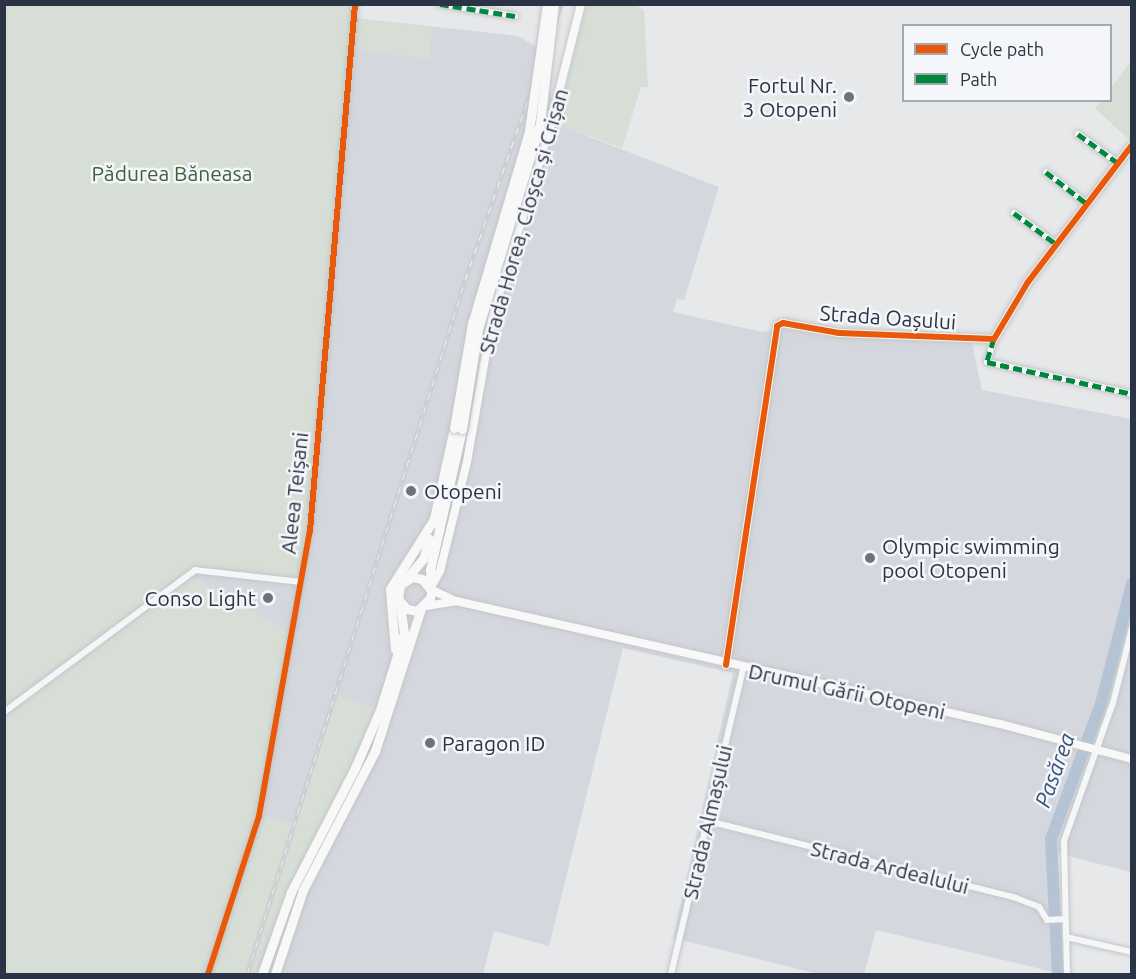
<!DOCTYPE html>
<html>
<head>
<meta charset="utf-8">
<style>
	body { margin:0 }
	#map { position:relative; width:1136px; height:979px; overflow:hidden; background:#e6e8ea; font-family:Ubuntu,sans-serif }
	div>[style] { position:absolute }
	.built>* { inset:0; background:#d4d7dd }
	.green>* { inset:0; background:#d6ded6; transform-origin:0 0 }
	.river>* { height:12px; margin:-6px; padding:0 6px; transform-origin:6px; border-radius:6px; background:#b4c4d5 }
	.roads { filter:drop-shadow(0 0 2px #c4c6c8) drop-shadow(0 0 2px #c4c6c8) }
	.street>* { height:6px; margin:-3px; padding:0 3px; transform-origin:3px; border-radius:3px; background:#f5f6f7 }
	.secondary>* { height:8px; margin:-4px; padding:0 4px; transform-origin:4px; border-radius:4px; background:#f8f8f8 }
	.primary>* { height:9px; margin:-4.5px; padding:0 4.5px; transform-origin:4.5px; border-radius:4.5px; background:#f8f8f8 }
	.rail>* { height:4.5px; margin-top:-2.25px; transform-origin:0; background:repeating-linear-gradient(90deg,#f4f6f9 0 7px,#cecfd2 0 14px); box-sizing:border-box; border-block:2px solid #cecfd2 }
	.bridges { filter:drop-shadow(0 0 2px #c2c5c8) drop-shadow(0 0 2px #c2c5c8) }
	.primary-bridge>* { height:9px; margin:-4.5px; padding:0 4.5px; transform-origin:4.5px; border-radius:4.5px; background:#f8f8f8 }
	.quiet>* { height:4.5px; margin-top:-2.25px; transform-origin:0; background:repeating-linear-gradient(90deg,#00873e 0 9px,transparent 0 13.5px) }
	.cycleway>* { height:6px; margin:-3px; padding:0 3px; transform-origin:3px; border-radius:3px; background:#e8590c }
	.dots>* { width:16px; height:16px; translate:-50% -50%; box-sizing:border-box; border:3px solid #f4f6f9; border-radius:50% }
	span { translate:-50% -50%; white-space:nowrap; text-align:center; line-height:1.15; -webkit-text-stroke:5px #f4f6f9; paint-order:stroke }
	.poi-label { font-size:21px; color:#2b3445 }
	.right { translate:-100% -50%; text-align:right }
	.left { translate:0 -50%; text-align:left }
	.park-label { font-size:21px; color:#3f6138 }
	.street-label { font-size:21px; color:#2b3445 }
	.water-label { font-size:22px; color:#34527a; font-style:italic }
	.frame { position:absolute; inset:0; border:6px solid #2b3445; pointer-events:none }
	.legend { position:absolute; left:902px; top:24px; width:210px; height:78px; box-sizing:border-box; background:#f4f6f9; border:2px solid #a4a8b1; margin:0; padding:8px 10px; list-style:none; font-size:18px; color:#2b3445 }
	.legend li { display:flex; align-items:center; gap:12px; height:30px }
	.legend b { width:30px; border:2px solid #a4a8b1 }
</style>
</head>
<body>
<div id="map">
	<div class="built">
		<div style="clip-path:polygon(354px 18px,518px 36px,542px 50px,556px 124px,719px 187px,684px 300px,677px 299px,673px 312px,762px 332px,784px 329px,832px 337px,972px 343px,982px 390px,1131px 419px,1131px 872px,1056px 853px,1062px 974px,876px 930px,864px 974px,818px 974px,673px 938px,733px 673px,623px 648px,549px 946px,494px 931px,483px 974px,263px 974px,338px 695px,297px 823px,259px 816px,290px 633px,190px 576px,199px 568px,210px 569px)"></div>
	</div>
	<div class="green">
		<div style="clip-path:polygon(5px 5px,356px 5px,310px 531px,300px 582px,204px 568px,190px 576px,290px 633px,259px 816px,298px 823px,338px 695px,380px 710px,301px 872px,262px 974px,5px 974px)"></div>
		<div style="clip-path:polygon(586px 5px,636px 5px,644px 11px,648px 87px,641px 87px,622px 148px,556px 124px)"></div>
		<div style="left:356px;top:18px;width:77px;height:32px;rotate:7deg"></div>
		<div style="clip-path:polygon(1131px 61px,1132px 138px,1130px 141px,1095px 108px,1101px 101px,1110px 100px,1111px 88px)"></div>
	</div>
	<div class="river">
		<div style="left:1058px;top:974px;width:135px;rotate:-93deg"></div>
		<div style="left:1051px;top:839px;width:144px;rotate:-69.7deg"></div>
		<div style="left:1101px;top:704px;width:124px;rotate:-75.5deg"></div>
	</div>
	<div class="roads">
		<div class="street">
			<div style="left:440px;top:4px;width:76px;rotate:9.1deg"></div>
			<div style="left:1078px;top:134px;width:49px;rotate:35.9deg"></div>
			<div style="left:1046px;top:172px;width:51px;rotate:37.8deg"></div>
			<div style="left:1014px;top:213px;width:52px;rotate:36.4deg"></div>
			<div style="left:994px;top:339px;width:24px;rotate:107deg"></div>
			<div style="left:987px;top:362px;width:148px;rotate:12.4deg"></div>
			<div style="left:4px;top:712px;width:238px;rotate:-36.6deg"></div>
			<div style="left:195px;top:570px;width:106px;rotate:6.5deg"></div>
			<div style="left:708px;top:821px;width:317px;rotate:14deg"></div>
			<div style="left:1016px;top:898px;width:25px;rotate:21deg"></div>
			<div style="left:1039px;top:907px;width:15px;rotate:58deg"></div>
			<div style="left:1047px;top:920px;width:18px;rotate:-3deg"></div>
			<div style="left:1066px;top:937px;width:68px;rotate:12.8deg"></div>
			<div style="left:208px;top:974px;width:166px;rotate:-72.1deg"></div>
			<div style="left:259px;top:816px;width:290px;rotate:-79.9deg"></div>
			<div style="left:310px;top:531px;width:529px;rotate:-85.12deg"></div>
			<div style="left:671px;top:974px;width:313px;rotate:-76.7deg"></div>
			<div style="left:1067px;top:974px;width:133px;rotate:-91.3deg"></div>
			<div style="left:1064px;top:841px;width:146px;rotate:-70.5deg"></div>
			<div style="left:1113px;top:703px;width:77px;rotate:-75.8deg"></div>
		</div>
		<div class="secondary">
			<div style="left:581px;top:4px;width:127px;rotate:104.1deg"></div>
			<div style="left:550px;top:127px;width:195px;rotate:107deg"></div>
			<div style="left:493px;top:313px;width:151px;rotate:99.9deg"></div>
			<div style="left:467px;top:462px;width:112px;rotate:103.9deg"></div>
			<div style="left:440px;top:571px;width:21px;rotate:119deg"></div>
			<div style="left:430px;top:589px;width:29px;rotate:25deg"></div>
			<div style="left:456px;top:601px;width:558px;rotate:12.74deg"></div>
			<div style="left:1000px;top:724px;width:137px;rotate:14.9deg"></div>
			<div style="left:426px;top:606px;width:30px;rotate:-9deg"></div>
			<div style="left:726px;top:665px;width:343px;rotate:-81.4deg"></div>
			<div style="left:777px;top:326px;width:7px;rotate:-27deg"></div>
			<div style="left:783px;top:323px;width:57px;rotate:10.1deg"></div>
			<div style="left:839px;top:333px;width:155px;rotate:2.2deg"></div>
			<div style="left:994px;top:339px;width:66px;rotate:-59.2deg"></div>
			<div style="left:1028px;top:282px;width:172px;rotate:-52.8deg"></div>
		</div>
		<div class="primary">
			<div style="left:433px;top:523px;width:97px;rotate:-77.5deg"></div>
			<div style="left:407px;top:578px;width:25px;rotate:-50deg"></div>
			<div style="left:423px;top:559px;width:21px;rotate:-73deg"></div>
			<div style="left:430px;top:589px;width:13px;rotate:-129deg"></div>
			<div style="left:422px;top:579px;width:10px;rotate:-169deg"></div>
			<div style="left:412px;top:577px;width:14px;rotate:146deg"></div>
			<div style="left:400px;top:585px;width:14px;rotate:98deg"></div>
			<div style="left:398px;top:599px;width:13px;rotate:48deg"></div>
			<div style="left:407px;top:609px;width:10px;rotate:11deg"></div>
			<div style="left:417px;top:611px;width:18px;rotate:-45deg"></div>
			<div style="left:430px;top:598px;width:4px;rotate:-76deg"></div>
			<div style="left:431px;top:594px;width:24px;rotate:-92deg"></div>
			<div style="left:430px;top:570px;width:145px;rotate:-77.2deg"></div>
			<div style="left:395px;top:649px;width:60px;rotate:-94.8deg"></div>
			<div style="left:390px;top:589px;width:83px;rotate:-57.8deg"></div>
			<div style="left:262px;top:974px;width:87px;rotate:-70.5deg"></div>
			<div style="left:291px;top:892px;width:140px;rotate:-62.7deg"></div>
			<div style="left:355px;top:768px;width:63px;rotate:-66.7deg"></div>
			<div style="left:380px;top:710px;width:81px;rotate:-72.7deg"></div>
			<div style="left:404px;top:633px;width:30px;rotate:-98deg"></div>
			<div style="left:275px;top:974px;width:89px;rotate:-71.6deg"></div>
			<div style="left:303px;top:890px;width:157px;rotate:-62.6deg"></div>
			<div style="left:375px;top:751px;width:149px;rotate:-72.1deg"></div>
		</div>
	</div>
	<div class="rail">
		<div style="left:247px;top:974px;width:727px;rotate:-72.56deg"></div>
		<div style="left:465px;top:280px;width:292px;rotate:-70.8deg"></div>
	</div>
	<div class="bridges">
		<div class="primary-bridge">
			<div style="left:454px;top:428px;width:106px;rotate:-80.2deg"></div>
			<div style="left:472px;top:324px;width:201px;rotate:-73.5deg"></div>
			<div style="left:529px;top:131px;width:128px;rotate:-81.9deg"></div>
			<div style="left:462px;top:429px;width:101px;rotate:-80.9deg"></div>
			<div style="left:478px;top:329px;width:215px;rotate:-73.2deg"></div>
			<div style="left:540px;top:123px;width:120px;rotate:-83.3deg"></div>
		</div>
	</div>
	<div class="quiet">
		<div style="left:440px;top:4px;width:76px;rotate:9.1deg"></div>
		<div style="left:1078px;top:134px;width:49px;rotate:35.9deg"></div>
		<div style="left:1046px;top:172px;width:51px;rotate:37.8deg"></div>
		<div style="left:1014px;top:213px;width:52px;rotate:36.4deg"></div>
		<div style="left:994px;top:339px;width:24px;rotate:107deg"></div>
		<div style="left:987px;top:362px;width:148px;rotate:12.4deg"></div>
	</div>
	<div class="cycleway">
		<div style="left:726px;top:665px;width:343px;rotate:-81.4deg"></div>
		<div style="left:777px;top:326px;width:7px;rotate:-27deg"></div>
		<div style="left:783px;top:323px;width:57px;rotate:10.1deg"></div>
		<div style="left:839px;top:333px;width:155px;rotate:2.2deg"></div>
		<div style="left:994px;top:339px;width:66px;rotate:-59.2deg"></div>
		<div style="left:1028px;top:282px;width:172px;rotate:-52.8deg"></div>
		<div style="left:208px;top:974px;width:166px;rotate:-72.1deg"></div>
		<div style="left:259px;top:816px;width:290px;rotate:-79.9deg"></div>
		<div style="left:310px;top:531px;width:529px;rotate:-85.12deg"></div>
	</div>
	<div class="dots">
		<div style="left:849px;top:97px;background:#6c737f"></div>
		<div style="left:411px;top:491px;background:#6c737f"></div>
		<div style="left:870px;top:558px;background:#6c737f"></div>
		<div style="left:268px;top:598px;background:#6c737f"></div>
		<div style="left:430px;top:743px;background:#6c737f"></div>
	</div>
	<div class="poi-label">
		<span class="right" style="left:837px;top:97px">Fortul Nr.<br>3 Otopeni</span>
		<span class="left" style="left:424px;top:491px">Otopeni</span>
		<span class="left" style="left:882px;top:558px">Olympic swimming<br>pool Otopeni</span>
		<span class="right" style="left:256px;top:598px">Conso Light</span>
		<span class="left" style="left:442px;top:743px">Paragon ID</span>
	</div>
	<div class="park-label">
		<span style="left:172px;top:173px">Pădurea Băneasa</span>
	</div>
	<div class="street-label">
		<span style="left:523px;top:221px;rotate:-74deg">Strada Horea, Cloșca și Crișan</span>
		<span style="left:888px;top:317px;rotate:4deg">Strada Oașului</span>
		<span style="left:294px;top:493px;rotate:-84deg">Aleea Teișani</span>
		<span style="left:847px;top:691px;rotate:12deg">Drumul Gării Otopeni</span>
		<span style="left:707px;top:822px;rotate:-77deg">Strada Almașului</span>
		<span style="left:890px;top:867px;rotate:14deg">Strada Ardealului</span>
	</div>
	<div class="water-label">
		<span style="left:1054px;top:770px;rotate:-70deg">Pasărea</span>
	</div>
	<div class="frame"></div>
	<ul class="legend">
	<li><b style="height:8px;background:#e8590c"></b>Cycle path</li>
	<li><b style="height:8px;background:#00873e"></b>Path</li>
	</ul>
</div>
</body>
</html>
